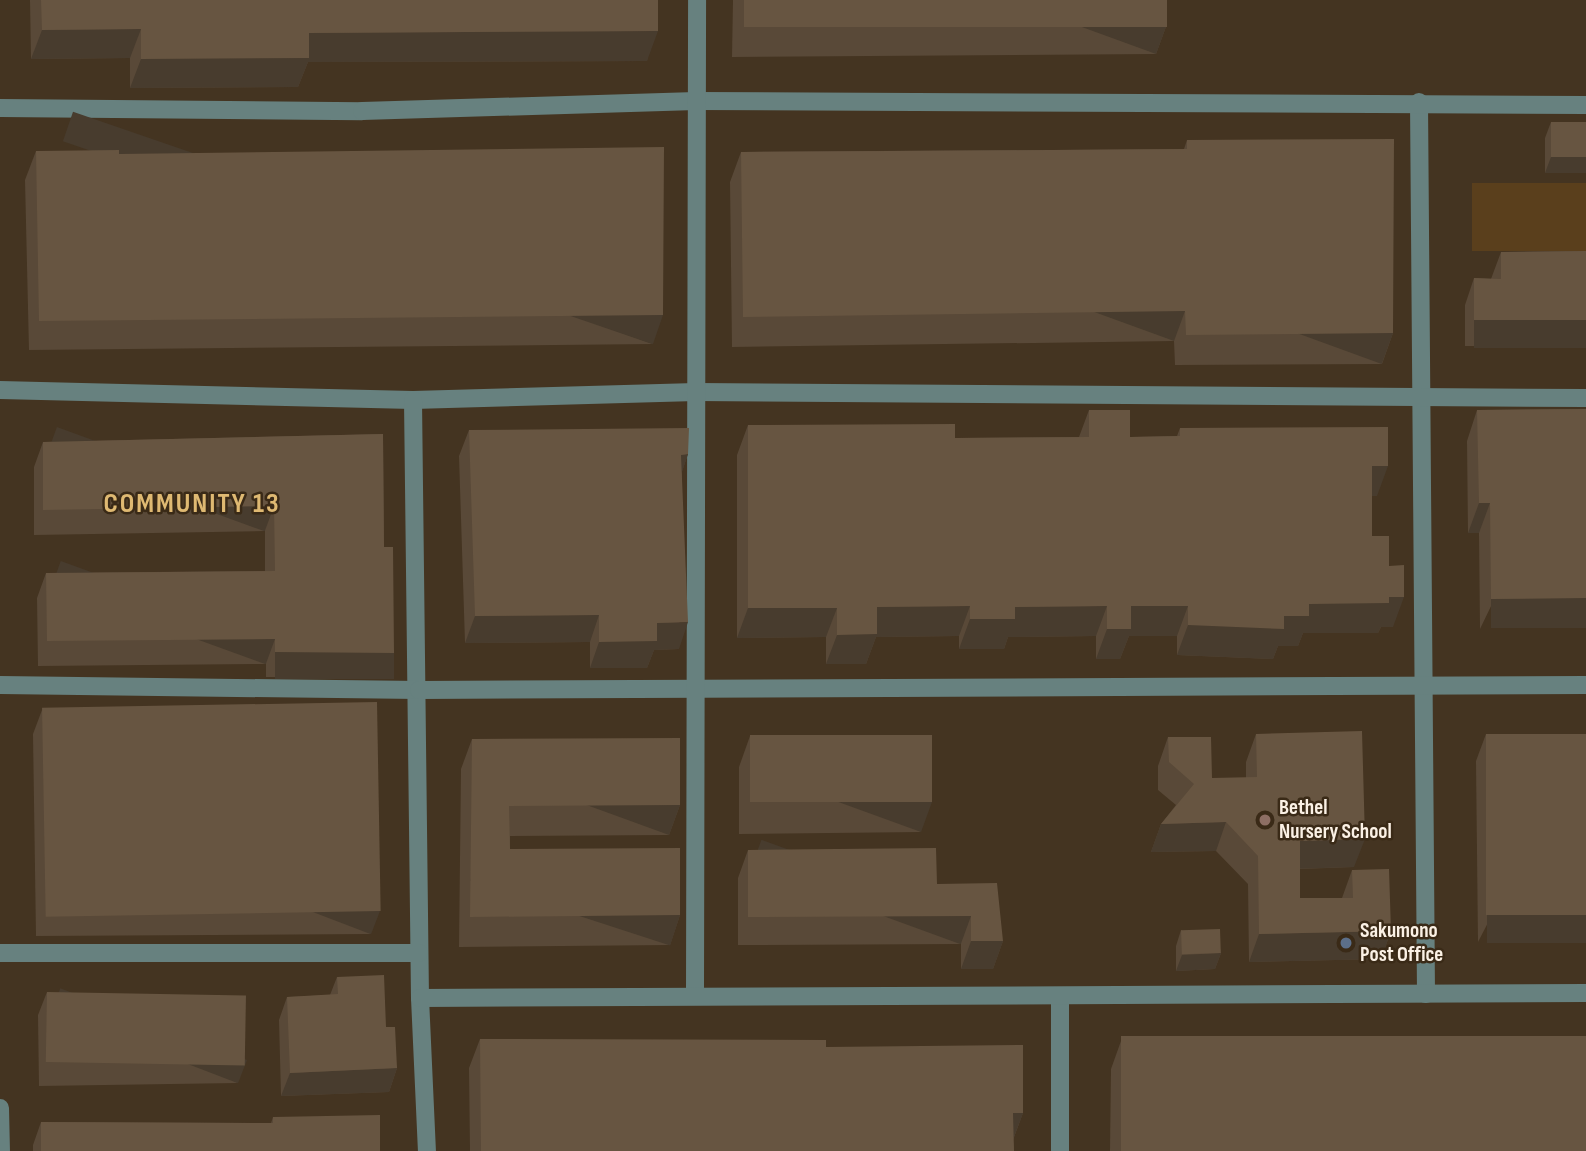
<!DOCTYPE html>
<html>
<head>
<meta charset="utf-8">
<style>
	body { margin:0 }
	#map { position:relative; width:1586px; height:1151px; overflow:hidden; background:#443421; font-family:"Sofia Sans Condensed",sans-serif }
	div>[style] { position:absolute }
	.green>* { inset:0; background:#5a3f1c; transform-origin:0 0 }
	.minor>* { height:18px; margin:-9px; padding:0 9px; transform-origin:9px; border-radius:9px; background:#67817f }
	.wall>* { inset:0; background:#594938 }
	.shaded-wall>* { inset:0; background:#483c2e; transform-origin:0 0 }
	.building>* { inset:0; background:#675541; transform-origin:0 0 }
	.dots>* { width:19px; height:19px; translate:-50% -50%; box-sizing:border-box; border:4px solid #3a2a17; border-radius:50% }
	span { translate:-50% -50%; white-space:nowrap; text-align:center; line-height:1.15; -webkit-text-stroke:5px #3a2a17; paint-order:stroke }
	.poi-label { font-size:21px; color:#fbf1e5; font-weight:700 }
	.left { translate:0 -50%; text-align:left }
	.district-label { font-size:28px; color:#dfb972; font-weight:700; letter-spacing:2px }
</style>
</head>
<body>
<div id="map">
	<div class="green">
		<div style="left:1586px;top:183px;width:68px;height:114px;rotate:90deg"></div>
	</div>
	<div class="minor">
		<div style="left:1419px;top:102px;width:892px;rotate:89.55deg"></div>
		<div style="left:0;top:108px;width:362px;rotate:0.5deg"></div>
		<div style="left:362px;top:111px;width:334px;rotate:-1.7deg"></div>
		<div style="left:696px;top:101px;width:890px;rotate:0.26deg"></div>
		<div style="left:0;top:390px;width:413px;rotate:1.4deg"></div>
		<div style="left:413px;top:400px;width:283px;rotate:-1.6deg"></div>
		<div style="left:696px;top:392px;width:890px;rotate:0.39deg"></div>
		<div style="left:413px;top:400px;width:598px;rotate:89.33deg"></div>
		<div style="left:420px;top:998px;width:153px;rotate:87.4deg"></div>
		<div style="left:0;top:685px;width:419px;rotate:0.7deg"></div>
		<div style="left:419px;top:690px;width:1167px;rotate:-0.25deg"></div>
		<div style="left:0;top:953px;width:419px"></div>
		<div style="left:695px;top:994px;width:994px;rotate:-89.88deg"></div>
		<div style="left:1060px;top:996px;width:155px;rotate:90deg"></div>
		<div style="left:420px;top:998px;width:1166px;rotate:-0.25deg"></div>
		<div style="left:0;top:1108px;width:43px;rotate:88.7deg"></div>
	</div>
	<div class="wall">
		<div style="clip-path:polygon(30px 0,658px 0,647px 61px,308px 62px,298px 87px,130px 88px,130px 58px,31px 59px)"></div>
		<div style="clip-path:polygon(733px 0,1167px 0,1167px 24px,1156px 54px,732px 57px)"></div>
		<div style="clip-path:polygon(1551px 122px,1586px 122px,1586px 173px,1545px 173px,1545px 138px)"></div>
		<div style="clip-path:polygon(1187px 140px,1393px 333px,1382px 364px,1175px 365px,1174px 341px,732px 347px,730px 182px,741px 152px,1184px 149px)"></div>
		<div style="clip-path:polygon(36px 151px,119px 154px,653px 344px,29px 350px,25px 180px)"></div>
		<div style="clip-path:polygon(1586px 251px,1586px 346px,1465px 346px,1465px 305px,1474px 278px,1491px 279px,1501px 252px)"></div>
		<div style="clip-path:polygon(1586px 409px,1480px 629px,1479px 533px,1468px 533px,1467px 441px,1477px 410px)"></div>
		<div style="clip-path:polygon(1089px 410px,1130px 437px,1177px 436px,1180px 428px,1377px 496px,1372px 496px,1372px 536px,1389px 566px,1393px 627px,1381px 627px,1378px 633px,1303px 633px,1298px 646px,1278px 646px,1273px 659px,1177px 655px,1177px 636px,1129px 636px,1120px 659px,1096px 659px,1096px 636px,1008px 637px,1004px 649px,959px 649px,959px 636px,876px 637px,866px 664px,826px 664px,826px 637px,737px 638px,737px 455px,748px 425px,955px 438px,1079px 437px)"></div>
		<div style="clip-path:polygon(469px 430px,688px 454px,682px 471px,679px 649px,654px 650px,647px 668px,590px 668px,590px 642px,465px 643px,459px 456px)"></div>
		<div style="clip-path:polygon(383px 434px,385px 678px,266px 677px,266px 664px,38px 666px,37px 598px,46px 573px,265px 571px,265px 531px,34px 535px,34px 467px,43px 442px)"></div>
		<div style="clip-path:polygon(42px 710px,371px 934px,36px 936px,33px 734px)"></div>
		<div style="clip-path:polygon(1256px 734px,1354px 867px,1300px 869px,1300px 898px,1342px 898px,1352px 870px,1391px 931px,1381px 959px,1249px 962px,1248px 884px,1216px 851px,1151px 852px,1161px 824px,1176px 805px,1158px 790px,1158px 766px,1168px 737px,1212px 778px,1246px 778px,1246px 762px)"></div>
		<div style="clip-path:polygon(1486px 734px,1586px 734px,1478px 942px,1476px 761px)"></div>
		<div style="clip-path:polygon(750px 736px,921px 832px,739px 834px,739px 767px)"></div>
		<div style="clip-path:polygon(472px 739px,680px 805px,669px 835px,510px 836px,510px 849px,680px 915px,670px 945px,459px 947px,461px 769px)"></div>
		<div style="clip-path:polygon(748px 850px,937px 884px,1003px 941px,993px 969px,961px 969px,961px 944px,738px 945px,738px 878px)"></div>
		<div style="clip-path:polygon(1181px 930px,1221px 953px,1215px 969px,1176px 971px,1176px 946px)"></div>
		<div style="clip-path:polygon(337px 977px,386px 1027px,397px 1068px,389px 1092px,281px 1096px,279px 1020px,287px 997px,330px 995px)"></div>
		<div style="clip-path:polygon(47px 992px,238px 1083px,39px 1086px,38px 1015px)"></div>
		<div style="clip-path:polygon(480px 1039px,826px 1047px,1023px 1113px,1013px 1140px,1014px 1151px,470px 1151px,469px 1068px)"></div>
		<div style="clip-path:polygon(1121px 1041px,1586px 1151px,1110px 1151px,1111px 1069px)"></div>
		<div style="clip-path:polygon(273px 1117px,380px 1151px,33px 1151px,33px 1145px,41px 1122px,271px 1123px)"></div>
	</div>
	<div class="shaded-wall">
		<div style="left:1167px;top:24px;width:32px;height:424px;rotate:110deg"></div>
		<div style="clip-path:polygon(141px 29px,130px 58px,31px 59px,42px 30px)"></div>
		<div style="clip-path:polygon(658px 31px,647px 61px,308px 62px,298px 87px,130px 88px,141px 59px,309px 33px)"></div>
		<div style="clip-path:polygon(1551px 157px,1586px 157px,1586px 173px,1545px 173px)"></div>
		<div style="left:1185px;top:311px;width:32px;height:442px;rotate:110deg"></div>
		<div style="left:663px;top:315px;width:31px;height:624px;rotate:109deg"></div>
		<div style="left:1474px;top:320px;width:112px;height:28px"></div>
		<div style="left:1393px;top:333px;width:33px;height:207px;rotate:110deg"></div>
		<div style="clip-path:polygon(688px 454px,679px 481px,681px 455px)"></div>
		<div style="clip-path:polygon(1372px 466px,1388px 466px,1377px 496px,1361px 496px)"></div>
		<div style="clip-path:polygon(1479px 503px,1490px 503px,1479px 533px,1468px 533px)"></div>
		<div style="left:274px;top:506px;width:27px;height:231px;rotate:110deg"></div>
		<div style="clip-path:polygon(1389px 597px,1404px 597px,1393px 627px,1381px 627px,1378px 633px,1303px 633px,1298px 646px,1278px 646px,1273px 659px,1177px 655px,1188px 625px,1284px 616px,1309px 604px)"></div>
		<div style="left:1586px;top:598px;width:30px;height:95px;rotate:90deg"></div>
		<div style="clip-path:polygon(970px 606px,959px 636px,876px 637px,866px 664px,826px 664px,837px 635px,877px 607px)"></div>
		<div style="clip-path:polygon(1107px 606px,1096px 636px,1008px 637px,1004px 649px,959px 649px,970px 619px,1015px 607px)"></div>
		<div style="clip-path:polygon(1131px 606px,1188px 606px,1177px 636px,1129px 636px,1120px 659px,1096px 659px,1107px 629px)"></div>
		<div style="clip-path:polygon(748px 608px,837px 608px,826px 637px,737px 638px)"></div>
		<div style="clip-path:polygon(599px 615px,590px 642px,465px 643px,475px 616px)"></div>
		<div style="clip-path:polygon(688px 622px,679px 649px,654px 650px,647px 668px,590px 668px,599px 642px,657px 623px)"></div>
		<div style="left:275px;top:639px;width:27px;height:228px;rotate:110deg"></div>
		<div style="left:275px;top:652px;width:119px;height:27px"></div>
		<div style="left:932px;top:802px;width:32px;height:182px;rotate:110deg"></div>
		<div style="left:680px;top:805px;width:32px;height:171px;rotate:110deg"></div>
		<div style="clip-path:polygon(1226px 822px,1216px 851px,1151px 852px,1161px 824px)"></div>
		<div style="clip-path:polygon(1365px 839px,1354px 867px,1290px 869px,1300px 841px)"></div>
		<div style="left:380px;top:911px;width:25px;height:336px;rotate:111deg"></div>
		<div style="left:680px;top:915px;width:32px;height:210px;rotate:108deg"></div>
		<div style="left:1487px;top:915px;width:99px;height:28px"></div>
		<div style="left:971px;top:916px;width:30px;height:223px;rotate:110deg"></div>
		<div style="clip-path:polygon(1391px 931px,1381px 959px,1249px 962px,1259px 934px)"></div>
		<div style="clip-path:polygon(971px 941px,1003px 941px,993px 969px,961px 969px)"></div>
		<div style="clip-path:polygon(1221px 953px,1215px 969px,1176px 971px,1182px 955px)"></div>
		<div style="left:247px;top:1060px;width:25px;height:200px;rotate:111deg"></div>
		<div style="clip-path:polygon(397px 1068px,389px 1092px,281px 1096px,290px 1073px)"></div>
		<div style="clip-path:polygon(1013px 1113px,1023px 1113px,1012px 1142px)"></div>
	</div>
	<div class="building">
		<div style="clip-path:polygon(41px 0,658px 0,658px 31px,309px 33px,309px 58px,141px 59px,141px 29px,42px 30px)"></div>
		<div style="left:744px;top:0;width:423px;height:27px"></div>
		<div style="left:1551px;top:122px;width:35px;height:35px"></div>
		<div style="clip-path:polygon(1394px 139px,1393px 333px,1186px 335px,1185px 311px,743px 317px,741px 152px,1187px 149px,1187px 140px)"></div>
		<div style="clip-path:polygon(664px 147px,663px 315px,39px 321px,36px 151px,119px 150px,119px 154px)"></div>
		<div style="clip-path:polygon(1586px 251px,1586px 320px,1474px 320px,1474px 278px,1501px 279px,1501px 252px)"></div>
		<div style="clip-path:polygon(1586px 409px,1586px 598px,1491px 599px,1490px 503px,1479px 503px,1477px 410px)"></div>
		<div style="clip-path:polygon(1089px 410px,1130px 410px,1130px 437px,1180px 436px,1180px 428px,1388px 427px,1388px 466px,1372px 466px,1372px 536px,1389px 536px,1389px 566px,1404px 565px,1404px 597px,1389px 597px,1389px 603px,1309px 604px,1309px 616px,1284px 616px,1284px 629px,1188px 625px,1188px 606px,1131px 606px,1131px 629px,1107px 629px,1107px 606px,1015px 607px,1015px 619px,970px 619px,970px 606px,877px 607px,877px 634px,837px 635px,837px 608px,748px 608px,748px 425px,955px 424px,955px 438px,1089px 437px)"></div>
		<div style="clip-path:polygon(689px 428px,688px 454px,681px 455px,688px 622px,657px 623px,657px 641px,599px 642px,599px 615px,475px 616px,469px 430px)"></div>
		<div style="clip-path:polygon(383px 434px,384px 547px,393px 547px,394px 653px,275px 652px,275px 639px,47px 641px,46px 573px,275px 571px,274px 506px,43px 510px,43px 442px)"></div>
		<div style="left:377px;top:702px;width:209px;height:335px;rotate:89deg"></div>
		<div style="clip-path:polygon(1362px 731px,1365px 839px,1300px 841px,1300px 898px,1353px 898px,1352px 870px,1389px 869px,1391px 931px,1259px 934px,1258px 856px,1226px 822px,1161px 824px,1194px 784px,1169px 762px,1168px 737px,1211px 737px,1212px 778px,1257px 777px,1256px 734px)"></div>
		<div style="left:1486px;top:734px;width:100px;height:181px"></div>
		<div style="left:932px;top:735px;width:67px;height:182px;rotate:90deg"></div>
		<div style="clip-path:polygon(680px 738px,680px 805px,509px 806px,510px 849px,680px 848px,680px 915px,470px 917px,472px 739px)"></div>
		<div style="clip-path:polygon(936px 848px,937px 884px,997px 883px,1003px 941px,971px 941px,971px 916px,748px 917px,748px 850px)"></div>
		<div style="left:1220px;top:929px;width:24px;height:39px;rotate:88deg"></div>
		<div style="clip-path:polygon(384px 975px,386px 1027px,395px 1027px,397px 1068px,290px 1073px,287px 997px,338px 994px,337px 977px)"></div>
		<div style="left:47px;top:992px;width:199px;height:70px;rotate:1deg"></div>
		<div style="left:1586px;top:1036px;width:115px;height:465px;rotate:90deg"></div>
		<div style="clip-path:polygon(480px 1039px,826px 1040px,826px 1047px,1023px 1045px,1023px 1113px,1013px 1113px,1014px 1151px,481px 1151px)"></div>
		<div style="clip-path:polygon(380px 1115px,380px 1151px,41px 1151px,41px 1122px,273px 1123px,273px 1117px)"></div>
	</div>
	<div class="dots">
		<div style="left:1265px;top:820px;background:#8d6e63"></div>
		<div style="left:1346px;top:943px;background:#5c6f8a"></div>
	</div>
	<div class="poi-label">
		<span class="left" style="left:1279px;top:820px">Bethel<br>Nursery School</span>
		<span class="left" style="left:1360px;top:943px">Sakumono<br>Post Office</span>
	</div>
	<div class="district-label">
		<span style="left:192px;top:504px">COMMUNITY 13</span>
	</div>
</div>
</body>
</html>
